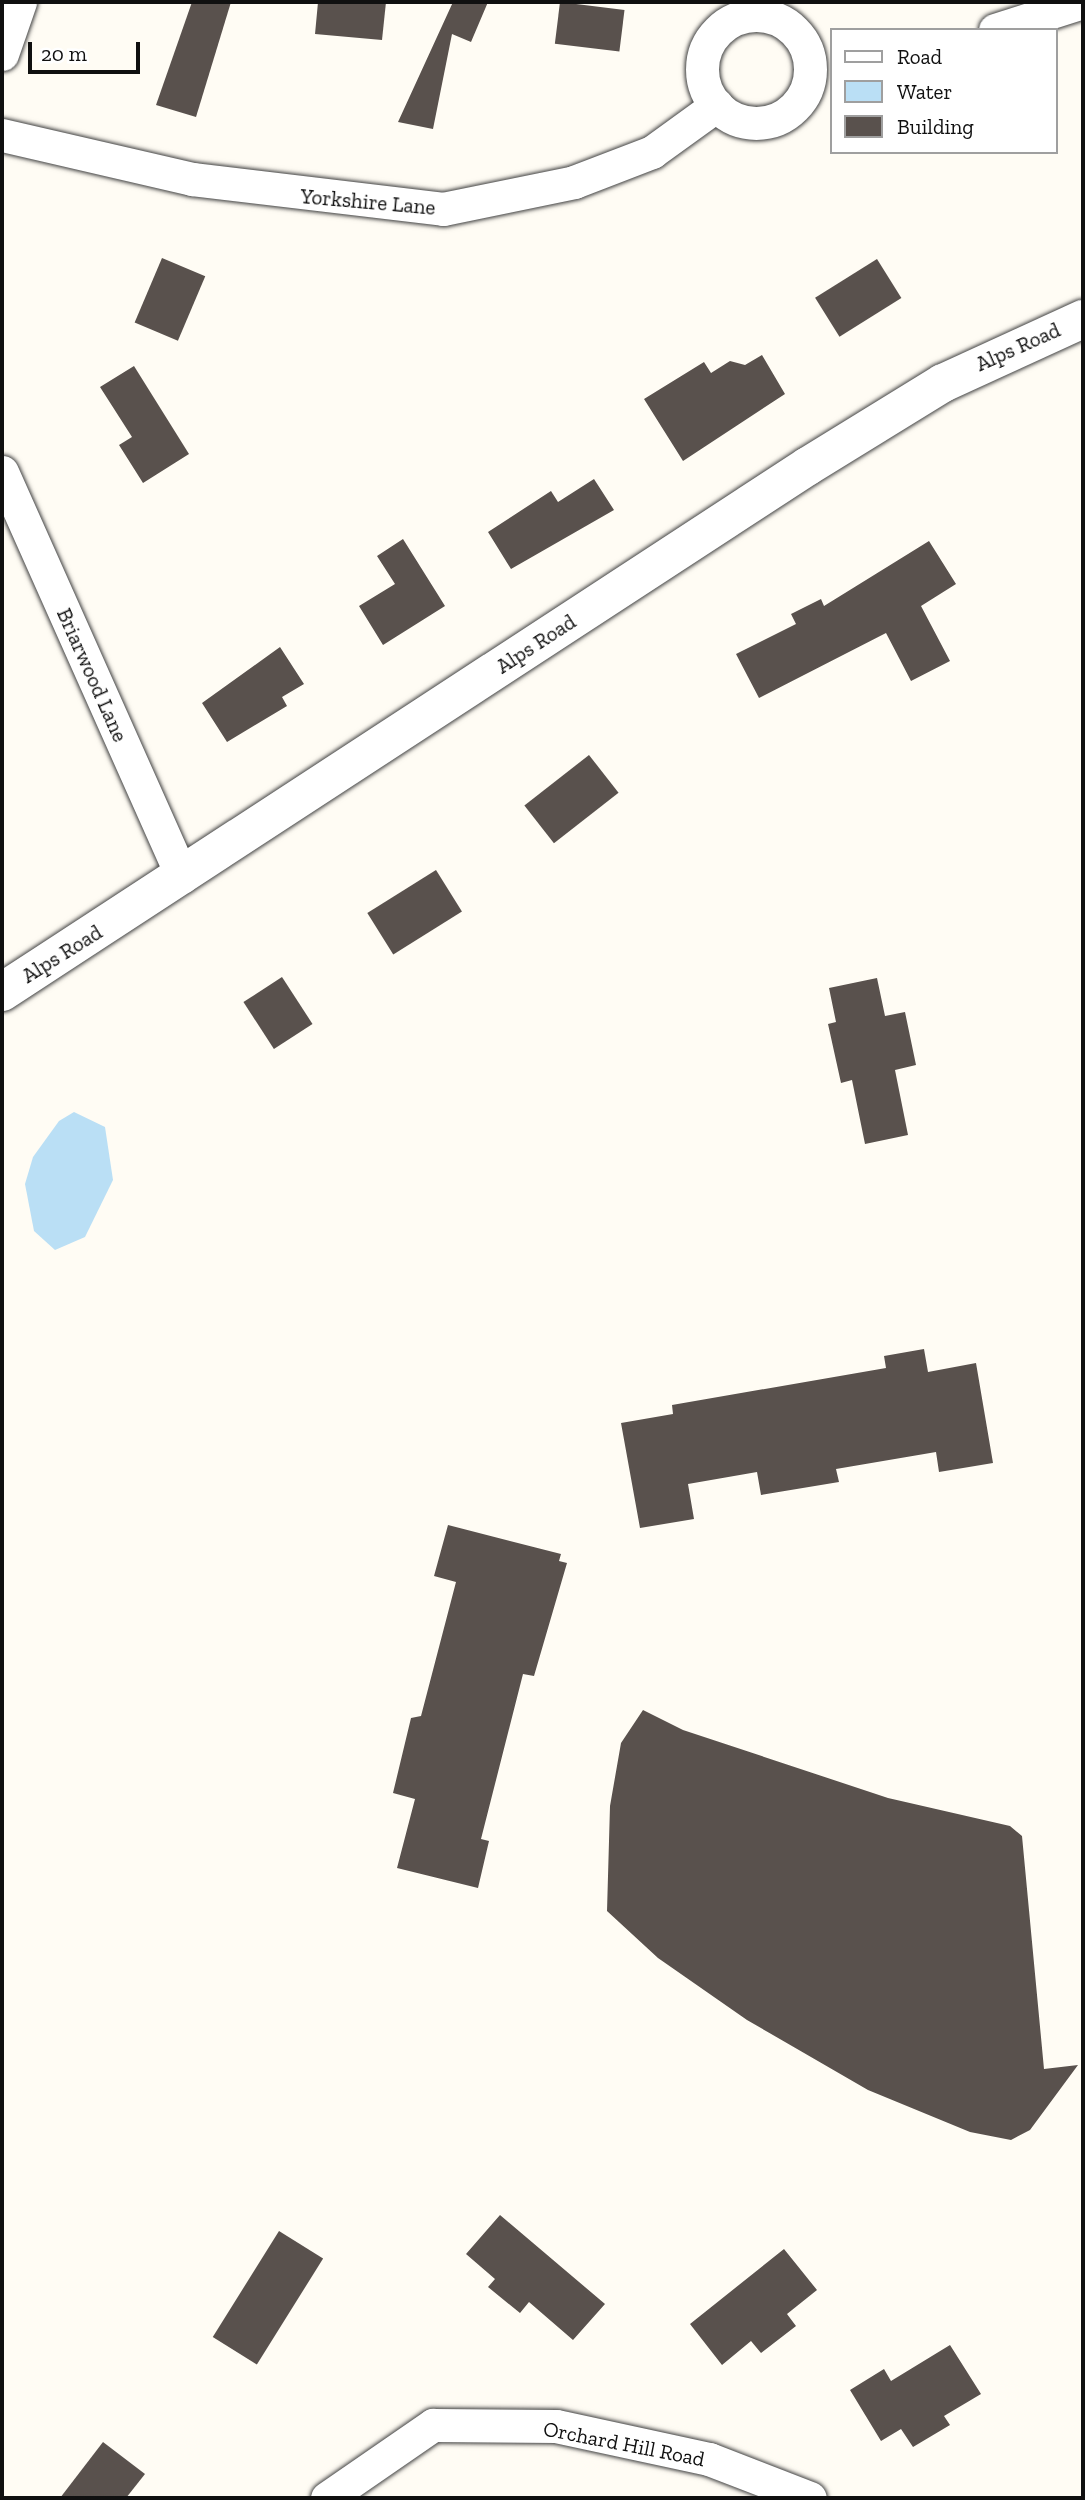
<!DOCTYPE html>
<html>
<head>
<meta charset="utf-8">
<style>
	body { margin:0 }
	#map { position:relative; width:1085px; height:2500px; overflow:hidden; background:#fffcf4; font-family:"Zilla Slab",serif }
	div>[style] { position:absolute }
	.water>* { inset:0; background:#badff5 }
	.building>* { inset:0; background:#59514d; transform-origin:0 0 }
	.roads { filter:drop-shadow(0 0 2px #434343) drop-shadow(0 0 2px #434343) }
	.minor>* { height:33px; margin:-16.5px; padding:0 16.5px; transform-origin:16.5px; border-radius:16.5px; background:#fff }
	.minor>.ring { margin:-16.5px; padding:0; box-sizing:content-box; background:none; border:33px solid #fff; border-radius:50% }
	.tertiary>* { height:38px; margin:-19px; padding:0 19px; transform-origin:19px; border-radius:19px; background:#fff }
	span { translate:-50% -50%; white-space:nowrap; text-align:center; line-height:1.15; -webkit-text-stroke:7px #fff; paint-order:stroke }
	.street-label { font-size:21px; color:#101010 }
	.frame { position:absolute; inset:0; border:4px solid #101010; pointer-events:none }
	.legend { position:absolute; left:830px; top:28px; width:228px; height:126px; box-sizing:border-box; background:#fff; border:2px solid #9f9f9f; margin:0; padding:9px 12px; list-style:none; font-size:21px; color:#101010 }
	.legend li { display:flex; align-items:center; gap:14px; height:35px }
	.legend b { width:35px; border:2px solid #9f9f9f }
	.scale { position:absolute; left:28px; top:42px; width:112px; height:32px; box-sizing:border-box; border:4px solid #101010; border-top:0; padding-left:9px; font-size:21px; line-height:24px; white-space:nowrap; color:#101010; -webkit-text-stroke:5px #fff; paint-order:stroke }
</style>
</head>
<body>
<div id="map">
	<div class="water">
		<div style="clip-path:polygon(74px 1112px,105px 1127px,113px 1180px,85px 1237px,55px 1250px,34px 1231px,25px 1184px,33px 1157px,59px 1121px)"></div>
	</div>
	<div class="building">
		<div style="clip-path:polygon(192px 2px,231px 2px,196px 117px,156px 105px)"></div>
		<div style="clip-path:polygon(318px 2px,386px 2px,382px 40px,315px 34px)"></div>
		<div style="clip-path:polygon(453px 2px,488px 2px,471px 42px,452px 34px,433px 129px,398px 122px)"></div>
		<div style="left:560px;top:2px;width:65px;height:42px;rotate:7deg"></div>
		<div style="left:162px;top:258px;width:47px;height:70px;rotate:23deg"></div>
		<div style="left:877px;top:259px;width:46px;height:73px;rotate:58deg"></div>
		<div style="clip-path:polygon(762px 355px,785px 394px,683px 461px,644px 399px,704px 362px,711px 373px,730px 361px,745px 365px)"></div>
		<div style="clip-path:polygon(134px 366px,189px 454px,143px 483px,119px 445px,132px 437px,100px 387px)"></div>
		<div style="clip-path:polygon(594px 479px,614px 510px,511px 569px,488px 532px,551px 491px,558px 502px)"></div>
		<div style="clip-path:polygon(403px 539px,445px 606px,383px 645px,359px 606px,395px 584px,377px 556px)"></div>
		<div style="clip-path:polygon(929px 541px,956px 584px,921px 606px,950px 661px,911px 681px,886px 633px,759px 698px,736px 654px,796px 624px,791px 614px,821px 599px,824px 606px)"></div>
		<div style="clip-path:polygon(280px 647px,304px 684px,282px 697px,287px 706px,227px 742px,202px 703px)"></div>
		<div style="left:589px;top:755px;width:48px;height:82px;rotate:52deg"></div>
		<div style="left:436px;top:870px;width:49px;height:81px;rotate:58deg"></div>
		<div style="left:282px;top:977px;width:56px;height:46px;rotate:57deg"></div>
		<div style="clip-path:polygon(877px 978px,885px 1016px,905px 1012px,916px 1065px,895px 1070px,908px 1135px,865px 1144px,852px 1080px,841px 1083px,828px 1024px,836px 1022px,829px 988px)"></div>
		<div style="clip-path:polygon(924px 1349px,928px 1372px,976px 1363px,993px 1463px,939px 1472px,936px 1452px,836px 1469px,839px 1482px,761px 1495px,757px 1472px,688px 1484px,694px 1519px,640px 1528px,621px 1423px,673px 1414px,672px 1405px,886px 1368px,884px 1356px)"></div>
		<div style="clip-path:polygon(448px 1525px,561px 1554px,559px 1561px,567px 1563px,534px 1676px,523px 1674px,481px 1839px,489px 1841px,478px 1888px,397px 1868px,415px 1799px,393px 1793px,411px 1718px,421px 1716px,456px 1582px,434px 1576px)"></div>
		<div style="clip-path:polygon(643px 1710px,683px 1730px,888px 1798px,1010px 1826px,1022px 1836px,1044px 2069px,1078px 2065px,1030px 2130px,1011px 2140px,970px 2132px,868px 2090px,747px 2020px,658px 1958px,607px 1911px,610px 1806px,621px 1743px)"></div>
		<div style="clip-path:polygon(500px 2215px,605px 2304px,573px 2340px,529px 2302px,520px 2313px,488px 2287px,495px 2279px,466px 2254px)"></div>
		<div style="left:279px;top:2231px;width:52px;height:125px;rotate:32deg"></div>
		<div style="clip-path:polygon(784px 2249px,817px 2290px,787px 2314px,796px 2326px,761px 2353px,751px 2341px,722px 2365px,690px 2324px)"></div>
		<div style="clip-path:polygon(950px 2345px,981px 2394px,944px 2416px,950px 2425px,913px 2447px,901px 2429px,881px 2441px,850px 2390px,884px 2369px,891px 2381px)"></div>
		<div style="clip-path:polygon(103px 2442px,145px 2474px,126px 2498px,60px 2498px)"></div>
	</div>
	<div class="roads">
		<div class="minor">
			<div class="ring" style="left:702px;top:15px;width:75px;height:75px"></div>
			<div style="left:995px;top:30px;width:92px;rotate:-17.7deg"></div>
			<div style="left:2px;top:54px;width:55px;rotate:-70.9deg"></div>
			<div style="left:2px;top:135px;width:195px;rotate:13deg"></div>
			<div style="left:192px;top:179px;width:253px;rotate:6.8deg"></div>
			<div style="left:443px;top:209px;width:134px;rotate:-11.6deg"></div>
			<div style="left:574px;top:182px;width:84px;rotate:-21deg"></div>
			<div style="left:652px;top:152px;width:80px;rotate:-35.9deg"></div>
			<div style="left:2px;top:472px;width:443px;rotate:66deg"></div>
			<div style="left:327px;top:2498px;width:129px;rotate:-34.6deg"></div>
			<div style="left:433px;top:2425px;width:123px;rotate:0.5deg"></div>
			<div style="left:556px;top:2426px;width:157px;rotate:12.2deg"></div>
			<div style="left:709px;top:2459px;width:108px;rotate:21.1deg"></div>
		</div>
		<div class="tertiary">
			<div style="left:2px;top:992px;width:962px;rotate:-33.13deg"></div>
			<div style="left:808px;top:466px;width:158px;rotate:-31.6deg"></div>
			<div style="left:943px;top:383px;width:154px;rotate:-24.6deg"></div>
		</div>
	</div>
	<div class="street-label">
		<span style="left:368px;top:202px;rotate:5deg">Yorkshire Lane</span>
		<span style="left:1018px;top:347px;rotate:-24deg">Alps Road</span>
		<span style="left:536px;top:644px;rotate:-33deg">Alps Road</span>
		<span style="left:92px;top:675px;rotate:66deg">Briarwood Lane</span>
		<span style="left:62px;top:954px;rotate:-32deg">Alps Road</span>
		<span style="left:624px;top:2444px;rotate:11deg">Orchard Hill Road</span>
	</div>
	<div class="frame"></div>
	<ul class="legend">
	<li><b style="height:9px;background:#fff"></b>Road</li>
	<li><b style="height:19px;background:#badff5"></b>Water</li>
	<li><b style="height:19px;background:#59514d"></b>Building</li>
	</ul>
	<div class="scale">20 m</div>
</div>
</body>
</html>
